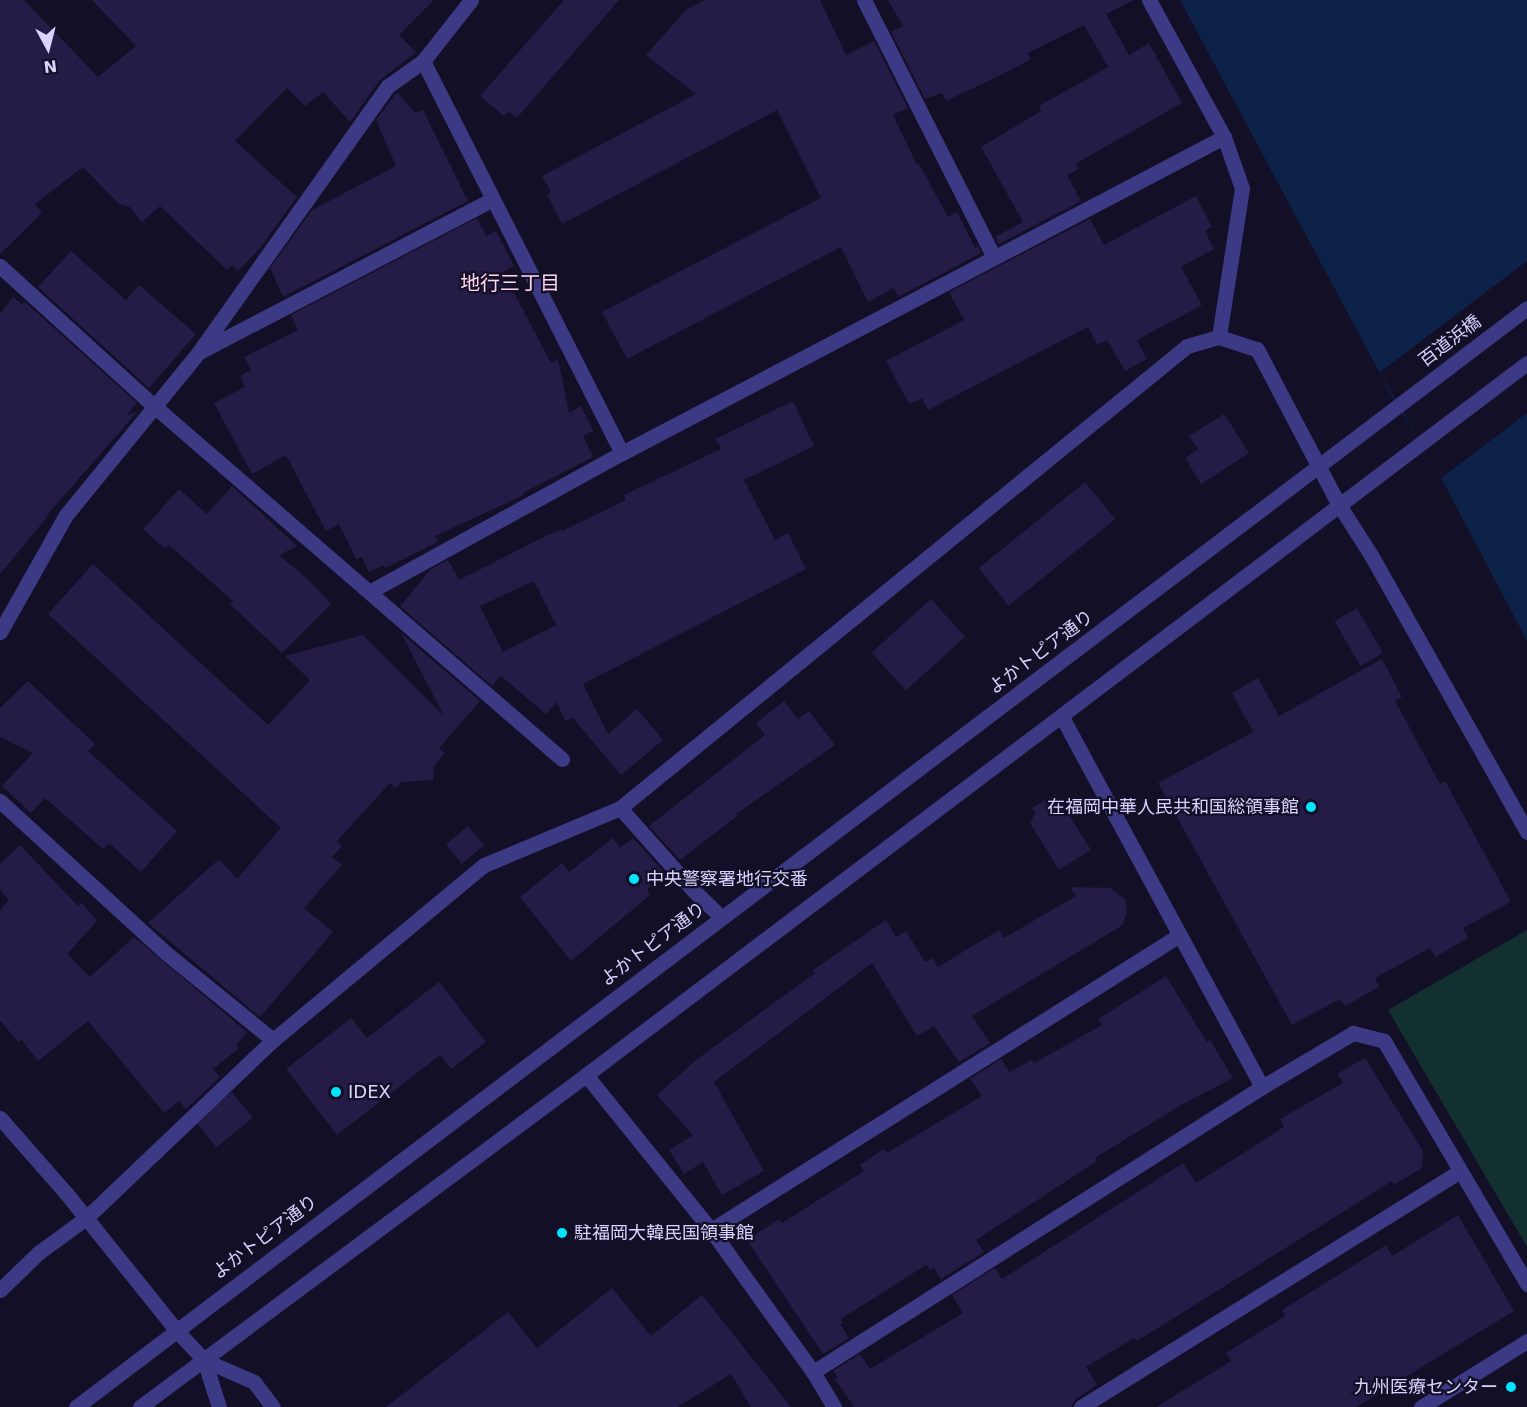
<!DOCTYPE html>
<html>
<head>
<meta charset="utf-8">
<style>
	body { margin:0 }
	#map { position:relative; width:1527px; height:1407px; overflow:hidden; background:#130f26; font-family:"DejaVu Sans","Noto Sans JP",sans-serif }
	div>[style] { position:absolute }
	.green>* { inset:0; background:#12302f }
	.water>* { inset:0; background:#0c2248 }
	.pier>* { inset:0; background:#130f26 }
	.building>* { inset:0; background:#241b47; transform-origin:0 0 }
	.minor>* { height:15px; margin:-7.5px; padding:0 7.5px; transform-origin:7.5px; border-radius:7.5px; background:#3d3a85 }
	.dots>* { width:16px; height:16px; translate:-50% -50%; box-sizing:border-box; border:3px solid #130f26; border-radius:50% }
	span { translate:-50% -50%; white-space:nowrap; text-align:center; line-height:1.15; -webkit-text-stroke:4.5px #130f26; paint-order:stroke }
	.street-label { font-size:18px; color:#d9d4ff }
	.poi-label { font-size:18px; color:#d9d4ff }
	.right { translate:-100% -50%; text-align:right }
	.left { translate:0 -50%; text-align:left }
	.neighbourhood-label { font-size:20px; color:#ffd6f0 }
	.north { position:absolute; left:18px; top:18px; width:60px; height:60px; -webkit-text-stroke:4px #130f26; paint-order:stroke; rotate:173deg; font-size:16px; font-weight:700; line-height:24px; text-align:center; color:#d9d4ff }
	.north::after { content:''; display:block; margin:auto; width:21px; height:27px; background:#d9d4ff; clip-path:polygon(50% 0,100% 100%,50% 72%,0 100%) }
</style>
</head>
<body>
<div id="map">
	<div class="green">
		<div style="clip-path:polygon(1527px 930px,1527px 1247px,1388px 1010px)"></div>
	</div>
	<div class="water">
		<div style="clip-path:polygon(1180px 0,1527px 0,1527px 641px,1436px 468px,1397px 405px)"></div>
	</div>
	<div class="pier">
		<div style="clip-path:polygon(1527px 261px,1527px 413px,1441px 478px,1380px 372px)"></div>
	</div>
	<div class="building">
		<div style="clip-path:polygon(0 0,24px 0,98px 77px,136px 46px,92px 0,434px 0,399px 35px,416px 52px,380px 80px,350px 122px,323px 92px,305px 106px,287px 88px,235px 141px,297px 197px,261px 247px,238px 271px,232px 265px,227px 270px,160px 206px,142px 222px,130px 207px,119px 204px,83px 167px,35px 204px,42px 213px,0 254px)"></div>
		<div style="clip-path:polygon(564px 0,619px 0,517px 118px,509px 112px,504px 116px,480px 96px)"></div>
		<div style="clip-path:polygon(705px 0,820px 0,846px 55px,874px 41px,908px 108px,893px 115px,917px 165px,919px 164px,948px 217px,957px 212px,975px 248px,978px 246px,981px 253px,898px 297px,894px 288px,868px 302px,841px 247px,627px 359px,602px 312px,821px 198px,777px 110px,562px 224px,547px 195px,551px 192px,542px 176px,696px 94px,646px 55px,687px 9px)"></div>
		<div style="clip-path:polygon(888px 0,1134px 0,1106px 14px,1129px 55px,1149px 43px,1182px 103px,1075px 164px,1079px 169px,1067px 175px,1081px 201px,999px 244px,995px 237px,1023px 222px,981px 147px,1041px 111px,1039px 106px,1108px 67px,1084px 25px,1028px 53px,1031px 59px,1005px 73px,946px 101px,942px 93px,925px 99px,891px 32px,903px 26px)"></div>
		<div style="clip-path:polygon(397px 92px,415px 113px,423px 110px,468px 201px,283px 297px,270px 268px,312px 210px,396px 166px,376px 120px)"></div>
		<div style="clip-path:polygon(1196px 196px,1212px 227px,1205px 231px,1214px 249px,1181px 267px,1202px 305px,1137px 340px,1147px 359px,1125px 371px,1107px 340px,1097px 345px,1088px 327px,928px 410px,922px 398px,909px 404px,886px 361px,964px 320px,949px 292px,1090px 219px,1104px 245px)"></div>
		<div style="clip-path:polygon(477px 218px,486px 236px,496px 231px,514px 266px,503px 272px,551px 363px,558px 359px,569px 413px,581px 406px,593px 431px,583px 436px,593px 457px,523px 493px,524px 495px,435px 536px,438px 542px,385px 568px,383px 565px,369px 572px,362px 557px,356px 559px,339px 524px,326px 531px,286px 455px,252px 474px,214px 403px,245px 387px,240px 376px,251px 370px,244px 357px,298px 330px,291px 315px)"></div>
		<div style="clip-path:polygon(71px 251px,126px 300px,139px 285px,196px 334px,149px 388px,38px 287px)"></div>
		<div style="clip-path:polygon(13px 297px,22px 304px,25px 302px,137px 403px,126px 416px,138px 411px,47px 515px,48px 516px,0 574px,0 314px)"></div>
		<div style="clip-path:polygon(evenodd,793px 401px,814px 446px,744px 480px,775px 540px,788px 533px,806px 569px,583px 684px,608px 734px,637px 709px,663px 740px,621px 775px,573px 718px,565px 721px,557px 702px,546px 714px,501px 676px,492px 686px,400px 606px,431px 569px,448px 560px,459px 580px,540px 539px,561px 529px,562px 531px,626px 500px,624px 495px,721px 449px,716px 439px,793px 401px,534px 581px,556px 625px,503px 652px,480px 606px,534px 581px)"></div>
		<div style="clip-path:polygon(1224px 414px,1249px 453px,1201px 484px,1185px 458px,1198px 449px,1189px 436px)"></div>
		<div style="left:1085px;top:482px;width:48px;height:137px;rotate:51deg"></div>
		<div style="clip-path:polygon(232px 486px,297px 546px,279px 555px,309px 580px,331px 604px,282px 653px,230px 604px,233px 601px,169px 545px,165px 549px,143px 529px,179px 489px,207px 514px)"></div>
		<div style="clip-path:polygon(93px 564px,268px 725px,310px 680px,285px 656px,363px 635px,444px 716px,401px 633px,480px 701px,439px 748px,445px 753px,434px 766px,433px 780px,401px 782px,396px 788px,390px 783px,337px 841px,342px 846px,332px 857px,342px 865px,304px 908px,333px 932px,260px 1017px,148px 923px,219px 859px,237px 879px,281px 828px,48px 614px)"></div>
		<div style="left:931px;top:599px;width:51px;height:80px;rotate:48deg"></div>
		<div style="left:1357px;top:608px;width:52px;height:26px;rotate:60deg"></div>
		<div style="clip-path:polygon(1382px 659px,1402px 697px,1395px 701px,1440px 784px,1445px 781px,1511px 902px,1463px 928px,1468px 938px,1435px 957px,1430px 948px,1375px 978px,1379px 987px,1345px 1006px,1340px 999px,1292px 1025px,1158px 783px,1253px 732px,1232px 693px,1258px 678px,1279px 716px)"></div>
		<div style="clip-path:polygon(28px 681px,95px 744px,88px 751px,177px 831px,141px 872px,109px 843px,103px 849px,45px 798px,31px 813px,2px 786px,33px 753px,0 737px,0 708px)"></div>
		<div style="clip-path:polygon(784px 701px,798px 719px,809px 711px,835px 745px,736px 814px,737px 816px,680px 860px,649px 826px,765px 735px,756px 723px)"></div>
		<div style="clip-path:polygon(1056px 794px,1091px 850px,1059px 870px,1030px 823px,1035px 813px,1032px 808px)"></div>
		<div style="left:468px;top:826px;width:25px;height:29px;rotate:50deg"></div>
		<div style="clip-path:polygon(613px 838px,620px 848px,633px 838px,664px 872px,649px 884px,651px 886px,647px 890px,650px 895px,571px 961px,520px 897px,562px 863px,569px 872px)"></div>
		<div style="clip-path:polygon(20px 845px,78px 906px,82px 903px,97px 921px,67px 954px,90px 977px,134px 937px,247px 1032px,236px 1045px,239px 1048px,213px 1069px,220px 1077px,186px 1109px,179px 1101px,164px 1113px,88px 1021px,38px 1061px,21px 1039px,18px 1042px,0 1020px,0 910px,9px 900px,0 890px,0 864px)"></div>
		<div style="clip-path:polygon(1070px 887px,1110px 888px,1126px 900px,1127px 912px,1123px 925px,972px 1016px,990px 1043px,959px 1062px,934px 1026px,917px 1036px,872px 963px,714px 1082px,764px 1171px,722px 1195px,703px 1162px,684px 1174px,669px 1150px,693px 1135px,657px 1095px,696px 1060px,815px 973px,813px 970px,886px 920px,896px 937px,906px 931px,925px 962px,932px 958px,938px 967px,999px 930px,1004px 938px,1076px 896px)"></div>
		<div style="clip-path:polygon(1166px 976px,1207px 1042px,1210px 1040px,1233px 1078px,1181px 1105px,1095px 1158px,1097px 1161px,976px 1240px,984px 1252px,941px 1279px,934px 1268px,930px 1270px,926px 1265px,841px 1319px,843px 1323px,840px 1324px,849px 1338px,823px 1354px,747px 1240px,779px 1219px,782px 1223px,864px 1171px,860px 1165px,884px 1149px,887px 1153px,982px 1096px,970px 1079px,1001px 1059px,1009px 1072px,1032px 1060px,1034px 1063px,1102px 1025px,1098px 1019px)"></div>
		<div style="clip-path:polygon(439px 982px,486px 1042px,451px 1069px,440px 1055px,337px 1135px,286px 1069px,351px 1018px,367px 1038px)"></div>
		<div style="clip-path:polygon(1365px 1058px,1423px 1151px,1422px 1168px,1394px 1185px,1392px 1181px,1163px 1325px,1137px 1341px,1134px 1338px,1086px 1367px,1097px 1385px,1076px 1399px,1071px 1407px,854px 1407px,835px 1379px,838px 1377px,833px 1371px,860px 1354px,870px 1369px,963px 1313px,952px 1295px,995px 1268px,1002px 1279px,1183px 1163px,1196px 1183px,1284px 1127px,1280px 1119px,1343px 1083px,1337px 1074px)"></div>
		<div style="left:232px;top:1092px;width:33px;height:47px;rotate:51deg"></div>
		<div style="clip-path:polygon(1458px 1215px,1514px 1311px,1356px 1407px,1156px 1407px,1231px 1361px,1226px 1353px,1285px 1316px,1282px 1310px,1386px 1245px,1392px 1256px)"></div>
		<div style="clip-path:polygon(612px 1288px,651px 1336px,702px 1295px,791px 1407px,751px 1407px,731px 1374px,678px 1407px,386px 1407px,508px 1312px,537px 1348px)"></div>
	</div>
	<div class="minor">
		<div style="left:471px;top:0;width:78px;rotate:128.2deg"></div>
		<div style="left:423px;top:61px;width:440px;rotate:63.1deg"></div>
		<div style="left:864px;top:0;width:288px;rotate:63.2deg"></div>
		<div style="left:1149px;top:0;width:156px;rotate:61.3deg"></div>
		<div style="left:1224px;top:137px;width:54px;rotate:70.6deg"></div>
		<div style="left:1242px;top:188px;width:151px;rotate:98.8deg"></div>
		<div style="left:0;top:266px;width:207px;rotate:42.3deg"></div>
		<div style="left:153px;top:405px;width:541px;rotate:40.88deg"></div>
		<div style="left:201px;top:351px;width:327px;rotate:-27.5deg"></div>
		<div style="left:369px;top:592px;width:289px;rotate:-28.8deg"></div>
		<div style="left:622px;top:453px;width:680px;rotate:-27.7deg"></div>
		<div style="left:0;top:632px;width:134px;rotate:-60.6deg"></div>
		<div style="left:66px;top:515px;width:209px;rotate:-50.8deg"></div>
		<div style="left:198px;top:353px;width:328px;rotate:-54.6deg"></div>
		<div style="left:388px;top:86px;width:43px;rotate:-35.5deg"></div>
		<div style="left:0;top:801px;width:225px;rotate:42.5deg"></div>
		<div style="left:166px;top:953px;width:138px;rotate:39.1deg"></div>
		<div style="left:620px;top:808px;width:110px;rotate:48.3deg"></div>
		<div style="left:693px;top:890px;width:39px;rotate:44deg"></div>
		<div style="left:586px;top:1075px;width:199px;rotate:51.1deg"></div>
		<div style="left:711px;top:1230px;width:175px;rotate:54.3deg"></div>
		<div style="left:813px;top:1372px;width:532px;rotate:-32.41deg"></div>
		<div style="left:1262px;top:1087px;width:422px;rotate:-118.4deg"></div>
		<div style="left:1262px;top:1087px;width:106px;rotate:-30.7deg"></div>
		<div style="left:1353px;top:1033px;width:32px;rotate:14deg"></div>
		<div style="left:1384px;top:1041px;width:282px;rotate:59.5deg"></div>
		<div style="left:0;top:1118px;width:100px;rotate:48.7deg"></div>
		<div style="left:66px;top:1193px;width:176px;rotate:51.2deg"></div>
		<div style="left:176px;top:1330px;width:41px;rotate:47deg"></div>
		<div style="left:204px;top:1360px;width:55px;rotate:23.7deg"></div>
		<div style="left:254px;top:1382px;width:31px;rotate:53deg"></div>
		<div style="left:711px;top:1230px;width:552px;rotate:-32.19deg"></div>
		<div style="left:0;top:1290px;width:53px;rotate:-44.2deg"></div>
		<div style="left:38px;top:1253px;width:59px;rotate:-36.1deg"></div>
		<div style="left:86px;top:1218px;width:258px;rotate:-43.6deg"></div>
		<div style="left:273px;top:1040px;width:274px;rotate:-39.7deg"></div>
		<div style="left:484px;top:865px;width:147px;rotate:-22.7deg"></div>
		<div style="left:620px;top:808px;width:731px;rotate:-39.17deg"></div>
		<div style="left:1187px;top:346px;width:33px;rotate:-16deg"></div>
		<div style="left:1219px;top:337px;width:40px;rotate:18deg"></div>
		<div style="left:1257px;top:349px;width:176px;rotate:62.3deg"></div>
		<div style="left:1339px;top:505px;width:59px;rotate:57.4deg"></div>
		<div style="left:1371px;top:555px;width:318px;rotate:60.6deg"></div>
		<div style="left:204px;top:1360px;width:49px;rotate:72.3deg"></div>
		<div style="left:813px;top:1372px;width:41px;rotate:59deg"></div>
		<div style="left:76px;top:1407px;width:1820px;rotate:-37.14deg"></div>
		<div style="left:140px;top:1407px;width:556px;rotate:-36.66deg"></div>
		<div style="left:586px;top:1075px;width:1180px;rotate:-37.11deg"></div>
		<div style="left:1081px;top:1407px;width:445px;rotate:-31.9deg"></div>
		<div style="left:1421px;top:1407px;width:125px;rotate:-31.9deg"></div>
	</div>
	<div class="dots">
		<div style="left:1311px;top:807px;background:#00e5ff"></div>
		<div style="left:634px;top:879px;background:#00e5ff"></div>
		<div style="left:336px;top:1092px;background:#00e5ff"></div>
		<div style="left:562px;top:1233px;background:#00e5ff"></div>
		<div style="left:1511px;top:1387px;background:#00e5ff"></div>
	</div>
	<div class="street-label">
		<span style="left:1450px;top:341px;rotate:-37deg">百道浜橋</span>
		<span style="left:1041px;top:652px;rotate:-37deg">よかトピア通り</span>
		<span style="left:653px;top:944px;rotate:-37deg">よかトピア通り</span>
		<span style="left:265px;top:1237px;rotate:-37deg">よかトピア通り</span>
	</div>
	<div class="poi-label">
		<span class="right" style="left:1299px;top:807px">在福岡中華人民共和国総領事館</span>
		<span class="left" style="left:646px;top:879px">中央警察署地行交番</span>
		<span class="left" style="left:348px;top:1092px">IDEX</span>
		<span class="left" style="left:574px;top:1233px">駐福岡大韓民国領事館</span>
		<span class="right" style="left:1498px;top:1387px">九州医療センター</span>
	</div>
	<div class="neighbourhood-label">
		<span style="left:510px;top:283px">地行三丁目</span>
	</div>
	<div class="north">N</div>
</div>
</body>
</html>
